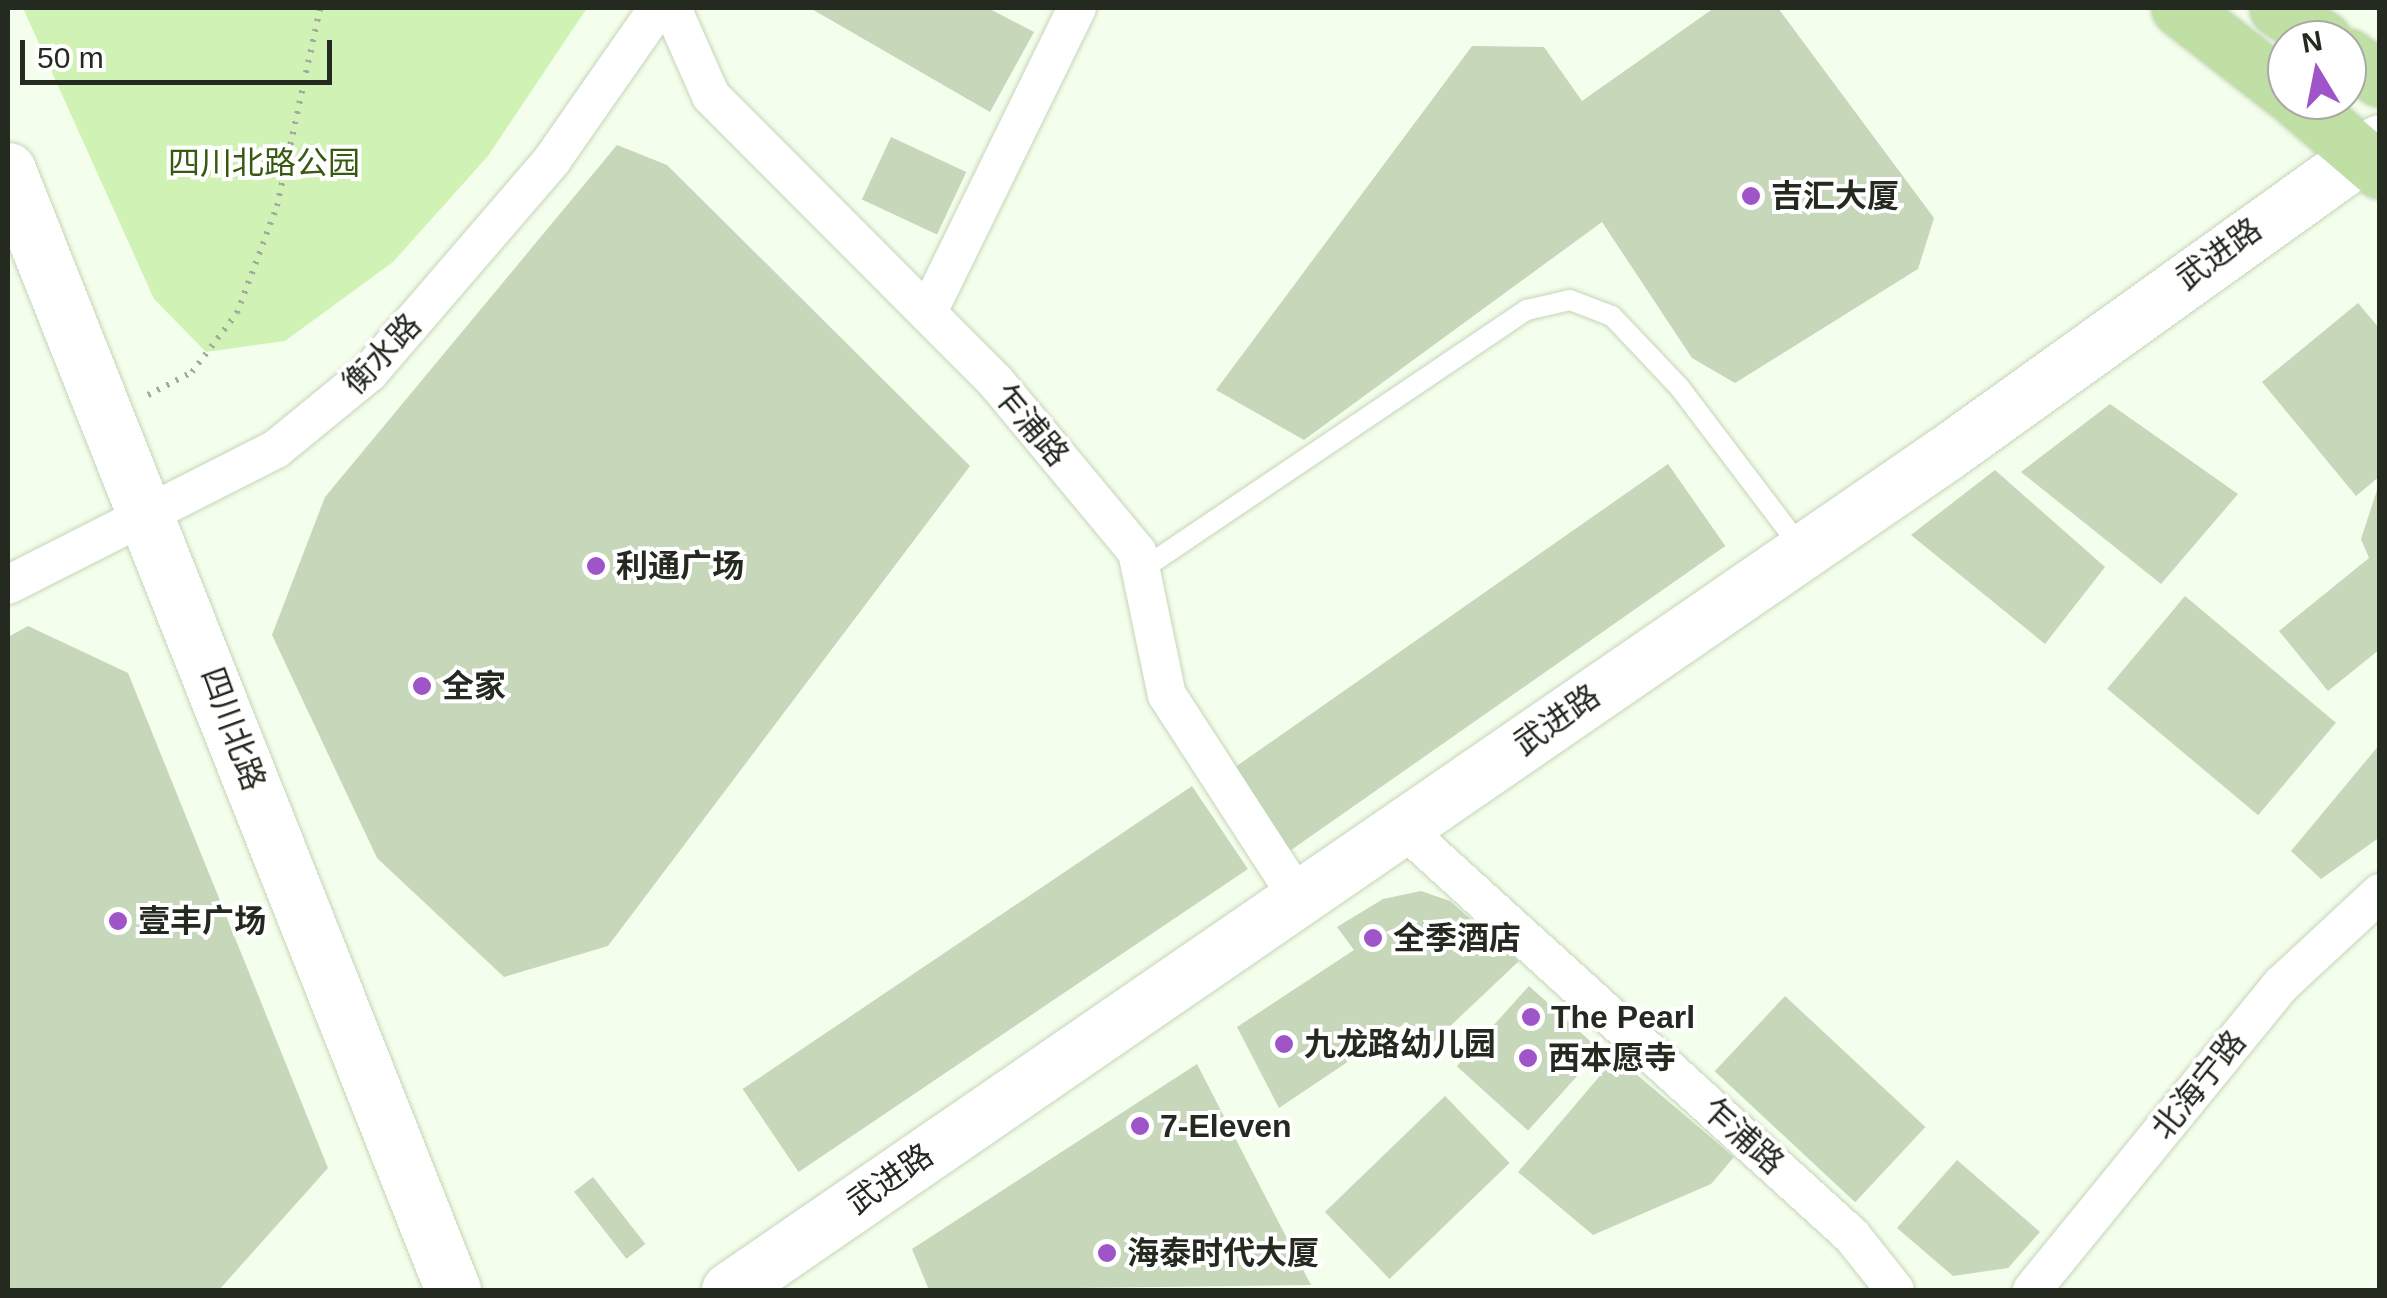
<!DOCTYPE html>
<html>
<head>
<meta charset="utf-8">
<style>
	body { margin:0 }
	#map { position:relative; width:2387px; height:1298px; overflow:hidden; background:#f4feec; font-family:Helvetica,"Noto Sans SC",sans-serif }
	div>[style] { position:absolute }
	.green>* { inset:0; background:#d0f3b5 }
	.building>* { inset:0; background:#c6d7ba; transform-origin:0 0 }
	.path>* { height:6px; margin-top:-3px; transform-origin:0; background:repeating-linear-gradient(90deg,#a3ac9c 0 2.5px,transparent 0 10.5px) }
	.roads { filter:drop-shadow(0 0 2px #c4d5b8) drop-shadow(0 0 2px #c4d5b8) }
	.lane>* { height:20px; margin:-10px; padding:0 10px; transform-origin:10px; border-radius:10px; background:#fff }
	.street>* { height:38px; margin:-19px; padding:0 19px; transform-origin:19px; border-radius:19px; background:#fff }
	.secondary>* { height:55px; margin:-27.5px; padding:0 27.5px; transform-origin:27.5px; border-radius:27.5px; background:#fff }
	.primary>* { height:55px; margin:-27.5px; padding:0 27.5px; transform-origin:27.5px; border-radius:27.5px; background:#c0dfa5 }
	.dots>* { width:28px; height:28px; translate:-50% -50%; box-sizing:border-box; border:5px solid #fff; border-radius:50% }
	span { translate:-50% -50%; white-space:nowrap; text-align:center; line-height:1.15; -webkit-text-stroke:8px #fff; paint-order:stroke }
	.park-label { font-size:32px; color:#375a10 }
	.poi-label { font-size:32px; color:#242a1f; font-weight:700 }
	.left { translate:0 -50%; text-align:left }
	.street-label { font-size:32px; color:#242a1f }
	.frame { position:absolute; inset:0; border:10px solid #242a1f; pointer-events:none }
	.north { position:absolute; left:2267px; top:20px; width:100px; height:100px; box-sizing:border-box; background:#fff; border:2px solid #a7aaa5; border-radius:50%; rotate:350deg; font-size:28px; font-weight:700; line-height:40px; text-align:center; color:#242a1f }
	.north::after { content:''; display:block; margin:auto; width:35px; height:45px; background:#9f55c8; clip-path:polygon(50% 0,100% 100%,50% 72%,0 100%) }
	.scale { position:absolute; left:20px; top:40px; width:312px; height:45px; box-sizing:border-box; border:5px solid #242a1f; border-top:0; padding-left:12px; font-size:30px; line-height:35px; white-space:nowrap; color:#242a1f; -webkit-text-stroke:8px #fff; paint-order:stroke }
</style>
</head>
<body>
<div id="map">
	<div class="green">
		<div style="clip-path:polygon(23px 8px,587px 8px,488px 156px,393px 262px,285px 341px,206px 352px,154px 299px)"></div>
	</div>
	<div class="building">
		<div style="clip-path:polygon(810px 8px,988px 8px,1034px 32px,990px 112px)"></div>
		<div style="clip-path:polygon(1714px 8px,1778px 8px,1934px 218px,1918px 269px,1735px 383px,1692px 358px,1602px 222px,1304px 440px,1216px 390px,1472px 46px,1544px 47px,1582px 101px)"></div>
		<div style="left:891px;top:137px;width:83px;height:69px;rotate:25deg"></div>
		<div style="clip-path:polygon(617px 145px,667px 165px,970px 466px,608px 946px,504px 977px,377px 858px,272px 635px,325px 497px)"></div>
		<div style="clip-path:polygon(2358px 303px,2380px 329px,2380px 476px,2356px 496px,2262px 382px)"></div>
		<div style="clip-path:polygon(2110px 404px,2238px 494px,2161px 584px,2021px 472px)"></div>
		<div style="left:1668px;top:464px;width:100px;height:541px;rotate:55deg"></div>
		<div style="clip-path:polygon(1995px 470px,2105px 567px,2045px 644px,1911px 535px)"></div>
		<div style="clip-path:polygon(2380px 481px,2380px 649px,2328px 691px,2279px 631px,2369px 558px,2361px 539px)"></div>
		<div style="left:2185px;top:596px;width:197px;height:121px;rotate:40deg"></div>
		<div style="clip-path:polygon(28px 626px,128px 673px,328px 1168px,219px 1290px,8px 1290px,8px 637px)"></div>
		<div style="clip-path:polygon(2380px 744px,2380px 837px,2321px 879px,2291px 851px)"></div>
		<div style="left:1192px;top:786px;width:100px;height:542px;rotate:56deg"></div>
		<div style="clip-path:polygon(1421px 891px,1450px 901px,1519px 961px,1427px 1048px,1407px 1022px,1279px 1108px,1237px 1027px,1354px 950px,1337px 927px,1383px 899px)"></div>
		<div style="left:1529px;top:986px;width:96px;height:108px;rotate:42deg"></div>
		<div style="left:1785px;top:996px;width:192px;height:103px;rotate:43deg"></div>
		<div style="clip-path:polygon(1616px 1057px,1734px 1157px,1711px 1184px,1593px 1235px,1518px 1172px)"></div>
		<div style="clip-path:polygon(1197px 1064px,1311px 1285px,929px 1290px,912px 1249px)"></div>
		<div style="left:1445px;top:1096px;width:93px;height:167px;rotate:46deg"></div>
		<div style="clip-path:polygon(1957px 1160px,2040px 1232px,2008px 1268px,1953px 1276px,1897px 1228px)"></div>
		<div style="left:593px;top:1177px;width:85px;height:24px;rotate:52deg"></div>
	</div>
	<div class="path">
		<div style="left:148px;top:395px;width:50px;rotate:-27.6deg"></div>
		<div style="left:192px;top:372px;width:74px;rotate:-52.7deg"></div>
		<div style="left:237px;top:313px;width:114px;rotate:-69.5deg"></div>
		<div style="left:277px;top:206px;width:203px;rotate:-77.7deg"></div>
	</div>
	<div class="roads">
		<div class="lane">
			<div style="left:1144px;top:568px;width:462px;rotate:-34deg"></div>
			<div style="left:1527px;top:310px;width:44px;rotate:-13.1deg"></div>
			<div style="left:1570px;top:300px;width:45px;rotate:20.9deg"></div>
			<div style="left:1612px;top:316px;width:99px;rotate:46.6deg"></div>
			<div style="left:1680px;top:388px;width:198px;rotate:52.8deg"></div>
		</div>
		<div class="street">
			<div style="left:672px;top:8px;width:96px;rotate:66.1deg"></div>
			<div style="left:711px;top:96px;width:404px;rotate:45.1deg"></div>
			<div style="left:996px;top:382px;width:221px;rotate:50.3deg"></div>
			<div style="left:1137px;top:552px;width:146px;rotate:78.2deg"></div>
			<div style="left:1167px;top:695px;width:243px;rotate:57.1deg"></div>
			<div style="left:928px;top:312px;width:339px;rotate:-63.9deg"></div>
			<div style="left:8px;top:585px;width:301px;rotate:-26.9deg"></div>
			<div style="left:276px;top:449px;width:120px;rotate:-39.3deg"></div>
			<div style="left:369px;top:373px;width:281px;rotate:-49.3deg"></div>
			<div style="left:552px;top:160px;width:185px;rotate:-55.1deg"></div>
			<div style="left:1404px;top:829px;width:605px;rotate:42.25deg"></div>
			<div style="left:1852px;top:1236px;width:69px;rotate:51.5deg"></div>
			<div style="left:2032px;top:1290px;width:395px;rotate:-50.8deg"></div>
			<div style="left:2282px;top:984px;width:134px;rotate:-42.9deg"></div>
		</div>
		<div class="secondary">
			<div style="left:8px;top:170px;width:1205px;rotate:68.33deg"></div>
			<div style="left:729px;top:1290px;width:1477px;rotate:-34.52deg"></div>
			<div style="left:1946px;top:453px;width:534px;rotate:-35.62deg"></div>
		</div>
		<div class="primary">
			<div style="left:2179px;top:8px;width:137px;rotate:37.9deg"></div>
			<div style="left:2277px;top:8px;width:57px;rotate:34.2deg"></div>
			<div style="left:2347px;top:56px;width:40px;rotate:34.9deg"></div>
			<div style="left:2297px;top:100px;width:109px;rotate:40.5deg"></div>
		</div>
	</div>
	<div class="dots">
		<div style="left:1751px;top:196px;background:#9f55c8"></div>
		<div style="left:596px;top:566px;background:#9f55c8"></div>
		<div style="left:422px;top:686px;background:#9f55c8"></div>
		<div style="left:118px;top:921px;background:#9f55c8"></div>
		<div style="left:1373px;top:938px;background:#9f55c8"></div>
		<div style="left:1531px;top:1017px;background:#9f55c8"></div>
		<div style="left:1284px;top:1044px;background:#9f55c8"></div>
		<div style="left:1528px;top:1058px;background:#9f55c8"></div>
		<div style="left:1140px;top:1126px;background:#9f55c8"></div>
		<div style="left:1107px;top:1253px;background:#9f55c8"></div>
	</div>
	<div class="park-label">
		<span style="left:264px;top:163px">四川北路公园</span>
	</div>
	<div class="poi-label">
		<span class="left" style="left:1771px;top:196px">吉汇大厦</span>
		<span class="left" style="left:616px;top:566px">利通广场</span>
		<span class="left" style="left:442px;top:686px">全家</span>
		<span class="left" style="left:138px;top:921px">壹丰广场</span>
		<span class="left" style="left:1393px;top:938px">全季酒店</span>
		<span class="left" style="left:1551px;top:1017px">The Pearl</span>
		<span class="left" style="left:1304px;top:1044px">九龙路幼儿园</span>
		<span class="left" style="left:1548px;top:1058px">西本愿寺</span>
		<span class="left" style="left:1160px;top:1126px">7-Eleven</span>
		<span class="left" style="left:1127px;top:1253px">海泰时代大厦</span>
	</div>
	<div class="street-label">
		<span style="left:2219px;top:254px;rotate:-36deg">武进路</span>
		<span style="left:382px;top:354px;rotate:-46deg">衡水路</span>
		<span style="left:1031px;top:425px;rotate:50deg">乍浦路</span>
		<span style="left:1557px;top:720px;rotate:-35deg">武进路</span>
		<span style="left:233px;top:729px;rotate:70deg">四川北路</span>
		<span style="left:2199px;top:1085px;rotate:-51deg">北海宁路</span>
		<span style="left:1743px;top:1136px;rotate:42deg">乍浦路</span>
		<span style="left:890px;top:1179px;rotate:-35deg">武进路</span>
	</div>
	<div class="frame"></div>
	<div class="north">N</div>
	<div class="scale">50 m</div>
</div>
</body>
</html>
